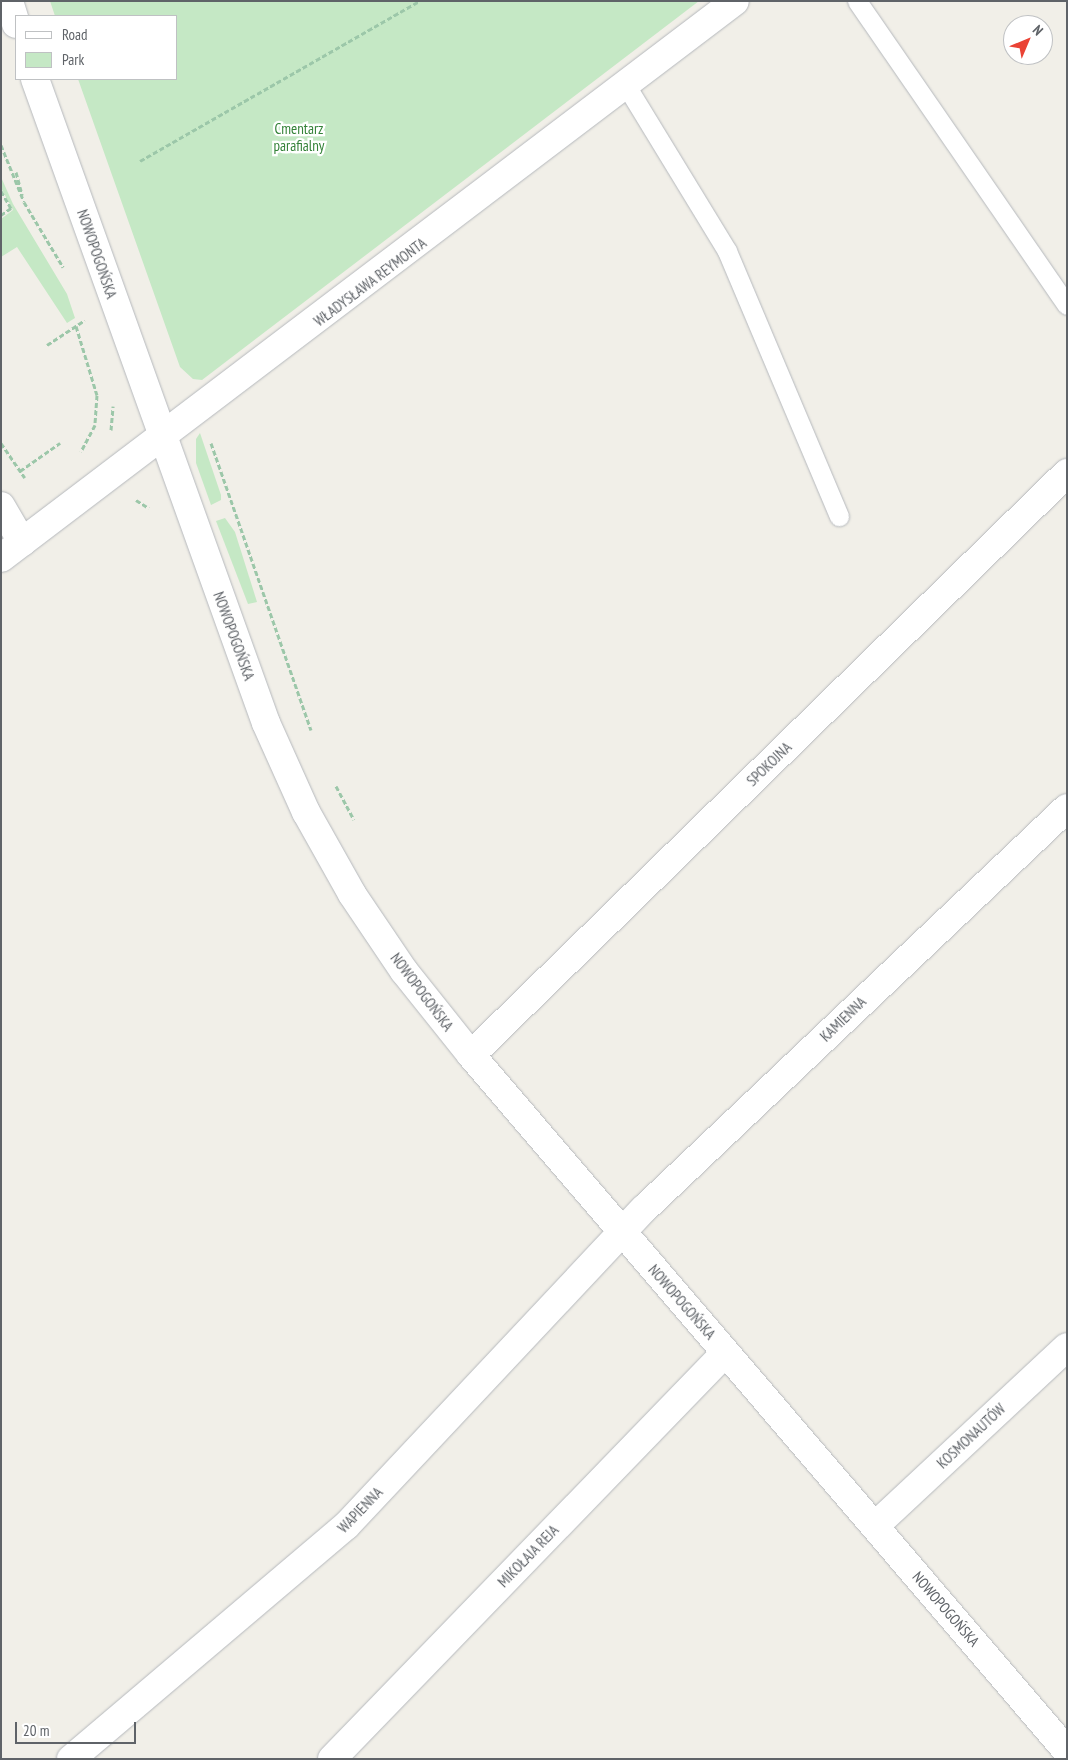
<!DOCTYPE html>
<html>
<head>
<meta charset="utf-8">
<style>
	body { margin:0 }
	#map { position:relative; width:1068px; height:1760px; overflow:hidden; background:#f1efe8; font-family:"PT Sans Narrow",sans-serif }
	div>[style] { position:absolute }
	.green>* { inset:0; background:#c5e8c5 }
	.path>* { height:3px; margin-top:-1.5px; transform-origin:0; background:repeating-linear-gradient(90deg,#9cc7a9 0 5px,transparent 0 7.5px) }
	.roads { filter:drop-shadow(0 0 1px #b5b8bc) drop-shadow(0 0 1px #b5b8bc) }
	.service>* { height:19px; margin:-9.5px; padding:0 9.5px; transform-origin:9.5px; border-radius:9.5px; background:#fff }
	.minor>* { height:28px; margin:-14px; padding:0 14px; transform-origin:14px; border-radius:14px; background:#fff }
	.tertiary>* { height:28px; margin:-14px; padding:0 14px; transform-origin:14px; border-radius:14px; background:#fff }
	span { translate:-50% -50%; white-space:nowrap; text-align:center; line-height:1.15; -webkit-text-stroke:4.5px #fff; paint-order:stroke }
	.park-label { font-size:15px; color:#348238 }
	.street-label { font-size:15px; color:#5f6368 }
	.frame { position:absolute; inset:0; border:2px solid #5f6368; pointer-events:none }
	.legend { position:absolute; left:15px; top:15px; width:162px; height:65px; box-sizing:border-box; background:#fff; border:1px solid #bfc1c3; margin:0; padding:6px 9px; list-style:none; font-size:15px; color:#5f6368 }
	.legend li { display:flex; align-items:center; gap:10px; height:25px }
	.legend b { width:25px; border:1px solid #bfc1c3 }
	.north { position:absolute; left:1003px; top:15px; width:50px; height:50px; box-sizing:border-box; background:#fff; border:1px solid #bfc1c3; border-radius:50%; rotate:45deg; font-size:14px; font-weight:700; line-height:20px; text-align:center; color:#5f6368 }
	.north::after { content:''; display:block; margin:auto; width:18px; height:22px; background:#ea4335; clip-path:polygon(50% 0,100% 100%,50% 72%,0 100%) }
	.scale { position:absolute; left:15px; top:1722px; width:121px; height:22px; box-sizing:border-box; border:2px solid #5f6368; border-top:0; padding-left:6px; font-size:15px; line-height:18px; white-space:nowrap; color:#5f6368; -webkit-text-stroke:4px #fff; paint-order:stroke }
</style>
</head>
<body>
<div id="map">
	<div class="green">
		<div style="clip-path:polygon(50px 1px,699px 1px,202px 380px,193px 379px,180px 367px,78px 79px,176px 79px,176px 16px,55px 16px)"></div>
		<div style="clip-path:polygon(1px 177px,13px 204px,67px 294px,75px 318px,67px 323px,17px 247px,1px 257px,1px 219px,13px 210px,1px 188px)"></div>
		<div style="clip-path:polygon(200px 433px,221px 495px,221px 500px,211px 505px,196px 463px,196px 439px)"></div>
		<div style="clip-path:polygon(225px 518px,235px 532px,257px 602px,248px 604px,216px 521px)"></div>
	</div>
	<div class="path">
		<div style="left:1px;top:145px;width:61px;rotate:68deg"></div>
		<div style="left:24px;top:202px;width:76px;rotate:59deg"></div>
		<div style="left:140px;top:161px;width:322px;rotate:-29.8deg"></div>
		<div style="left:16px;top:172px;width:24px;rotate:75deg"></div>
		<div style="left:1px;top:191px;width:20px;rotate:60deg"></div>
		<div style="left:11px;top:208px;width:12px;rotate:145deg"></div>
		<div style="left:76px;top:326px;width:72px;rotate:73.1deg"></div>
		<div style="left:97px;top:395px;width:30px;rotate:94deg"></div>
		<div style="left:95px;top:425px;width:30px;rotate:118deg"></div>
		<div style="left:47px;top:345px;width:45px;rotate:-33.3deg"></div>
		<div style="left:111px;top:430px;width:24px;rotate:-85deg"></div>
		<div style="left:1px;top:443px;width:42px;rotate:55.6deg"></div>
		<div style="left:211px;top:443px;width:304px;rotate:70.8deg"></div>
		<div style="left:20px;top:471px;width:49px;rotate:-35deg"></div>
		<div style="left:136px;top:500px;width:15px;rotate:32deg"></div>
		<div style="left:336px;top:786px;width:38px;rotate:62deg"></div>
	</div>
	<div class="roads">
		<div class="service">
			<div style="left:857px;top:1px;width:369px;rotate:55.4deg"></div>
			<div style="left:627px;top:87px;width:192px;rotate:58.6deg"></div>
			<div style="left:727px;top:251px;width:288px;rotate:67.1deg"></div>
		</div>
		<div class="minor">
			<div style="left:1px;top:506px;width:42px;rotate:59.7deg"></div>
			<div style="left:1px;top:558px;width:921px;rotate:-37.19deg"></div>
			<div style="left:471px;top:1055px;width:833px;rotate:-44.32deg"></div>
			<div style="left:875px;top:1526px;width:262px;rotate:-43deg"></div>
			<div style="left:71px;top:1759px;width:360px;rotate:-40.3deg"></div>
			<div style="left:346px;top:1526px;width:436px;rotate:-46.8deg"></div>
			<div style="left:645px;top:1208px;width:581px;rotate:-43.47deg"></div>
			<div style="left:332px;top:1759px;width:565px;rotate:-45.93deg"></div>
		</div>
		<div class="tertiary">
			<div style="left:9px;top:1px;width:24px;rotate:73deg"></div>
			<div style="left:35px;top:79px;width:684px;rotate:70.27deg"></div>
			<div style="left:266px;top:723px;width:98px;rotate:65.8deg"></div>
			<div style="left:306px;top:812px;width:94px;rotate:60.7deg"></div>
			<div style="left:352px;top:894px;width:93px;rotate:56deg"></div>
			<div style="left:404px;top:971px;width:107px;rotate:51.4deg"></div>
			<div style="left:471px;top:1055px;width:916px;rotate:49.43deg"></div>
		</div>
	</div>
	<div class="park-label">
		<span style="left:299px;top:137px">Cmentarz<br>parafialny</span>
	</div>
	<div class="street-label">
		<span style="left:97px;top:254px;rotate:71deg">NOWOPOGOŃSKA</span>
		<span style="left:370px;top:282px;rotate:-37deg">WŁADYSŁAWA REYMONTA</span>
		<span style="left:234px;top:636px;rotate:70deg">NOWOPOGOŃSKA</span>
		<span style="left:769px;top:764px;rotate:-44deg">SPOKOJNA</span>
		<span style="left:422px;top:992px;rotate:53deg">NOWOPOGOŃSKA</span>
		<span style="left:843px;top:1019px;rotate:-44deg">KAMIENNA</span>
		<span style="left:682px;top:1302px;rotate:49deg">NOWOPOGOŃSKA</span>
		<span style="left:971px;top:1436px;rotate:-43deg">KOSMONAUTÓW</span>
		<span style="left:360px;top:1510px;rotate:-46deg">WAPIENNA</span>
		<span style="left:528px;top:1556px;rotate:-46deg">MIKOŁAJA REJA</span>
		<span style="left:946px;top:1609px;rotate:49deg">NOWOPOGOŃSKA</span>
	</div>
	<div class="frame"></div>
	<ul class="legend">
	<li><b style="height:6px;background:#fff"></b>Road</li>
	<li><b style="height:14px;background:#c5e8c5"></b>Park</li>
	</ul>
	<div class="north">N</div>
	<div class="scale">20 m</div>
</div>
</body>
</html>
